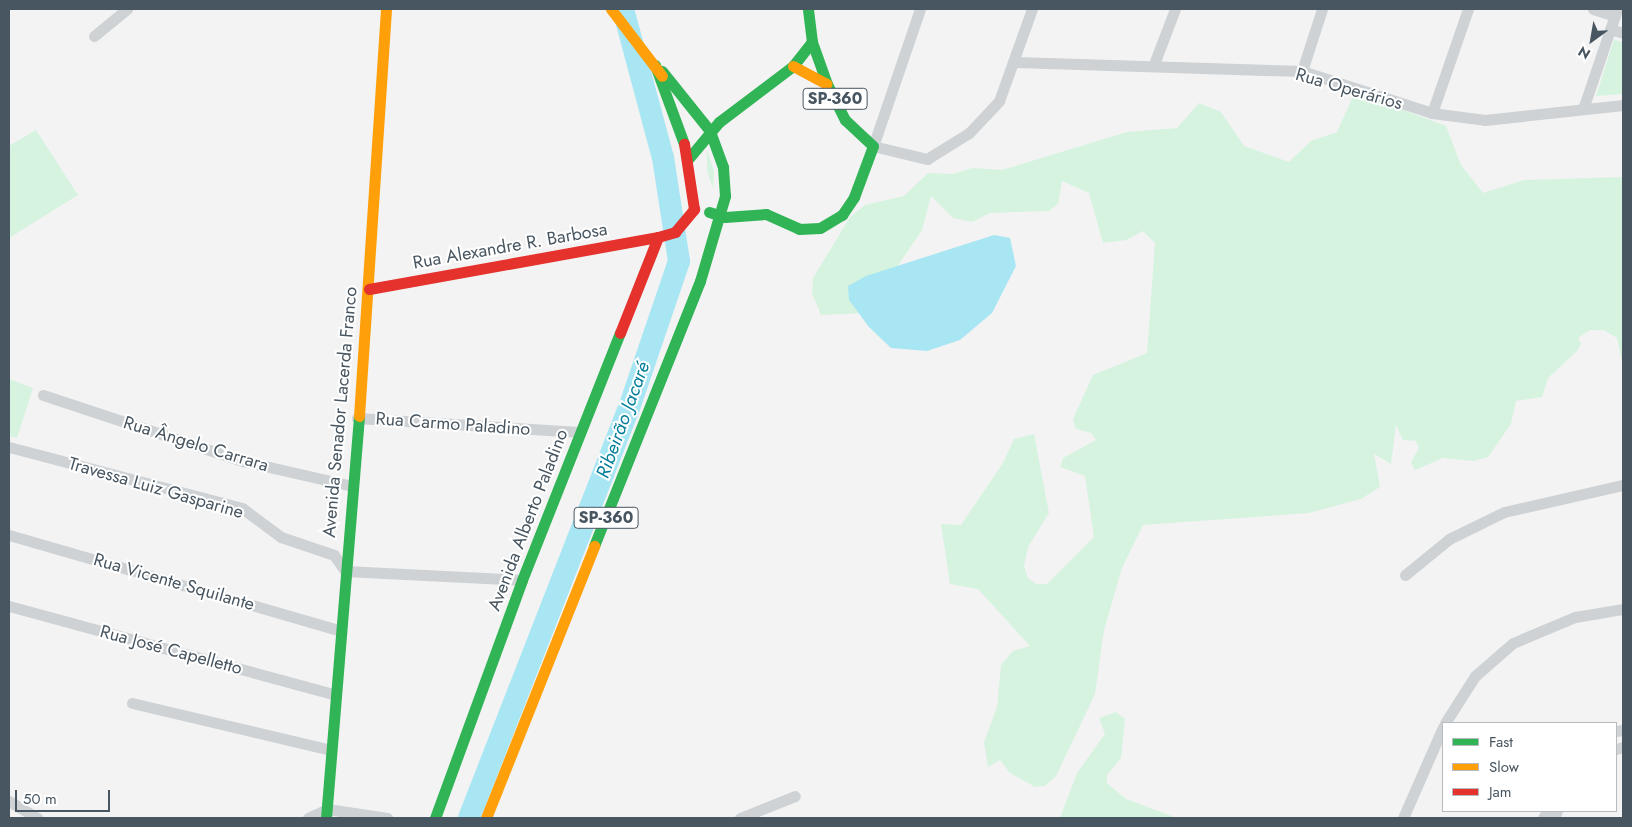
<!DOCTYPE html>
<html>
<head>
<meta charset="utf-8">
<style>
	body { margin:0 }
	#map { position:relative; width:1632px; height:827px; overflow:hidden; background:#f3f3f3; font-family:Jost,sans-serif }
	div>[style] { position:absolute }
	.green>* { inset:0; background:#d6f3e0 }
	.water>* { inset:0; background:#a8e6f3 }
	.river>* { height:22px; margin:-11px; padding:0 11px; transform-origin:11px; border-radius:11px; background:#a8e6f3 }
	.street>* { height:11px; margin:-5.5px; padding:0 5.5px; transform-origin:5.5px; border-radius:5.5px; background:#ced2d4 }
	.fast>* { height:11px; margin:-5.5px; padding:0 5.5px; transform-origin:5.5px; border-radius:5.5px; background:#30b455 }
	.slow>* { height:11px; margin:-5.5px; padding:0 5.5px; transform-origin:5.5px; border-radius:5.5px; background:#ff9f0a }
	.jam>* { height:11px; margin:-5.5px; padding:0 5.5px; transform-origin:5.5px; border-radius:5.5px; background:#e5322d }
	span { translate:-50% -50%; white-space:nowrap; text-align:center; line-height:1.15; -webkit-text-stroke:4px #fff; paint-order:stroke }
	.shield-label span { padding:1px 4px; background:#fff; border:1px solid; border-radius:4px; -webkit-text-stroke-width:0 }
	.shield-label { font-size:16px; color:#485661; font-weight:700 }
	.street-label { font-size:18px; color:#485661 }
	.water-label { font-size:19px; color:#047f99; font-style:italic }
	.frame { position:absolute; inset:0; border:10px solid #485661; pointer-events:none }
	.legend { position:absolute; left:1442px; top:722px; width:175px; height:90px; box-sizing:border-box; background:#fff; border:1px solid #b6bbc0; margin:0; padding:6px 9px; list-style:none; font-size:15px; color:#485661 }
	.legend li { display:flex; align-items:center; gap:10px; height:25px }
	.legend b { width:25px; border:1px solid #b6bbc0 }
	.north { position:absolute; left:1567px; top:15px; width:50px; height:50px; -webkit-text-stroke:4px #fff; paint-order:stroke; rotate:212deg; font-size:14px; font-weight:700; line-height:20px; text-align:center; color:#485661 }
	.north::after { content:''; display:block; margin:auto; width:18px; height:22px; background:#485661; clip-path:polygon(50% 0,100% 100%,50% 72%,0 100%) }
	.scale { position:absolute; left:15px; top:790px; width:95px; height:22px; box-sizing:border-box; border:2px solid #485661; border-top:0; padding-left:6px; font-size:15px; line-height:18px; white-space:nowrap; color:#485661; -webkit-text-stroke:4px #fff; paint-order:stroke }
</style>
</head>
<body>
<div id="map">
	<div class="green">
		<div style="clip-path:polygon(1614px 40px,1623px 42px,1623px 94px,1596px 96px)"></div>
		<div style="clip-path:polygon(1355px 92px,1446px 126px,1461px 165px,1483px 193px,1524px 180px,1623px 177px,1623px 366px,1617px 338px,1604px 330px,1590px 330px,1578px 338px,1581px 344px,1577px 351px,1548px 378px,1542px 397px,1516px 401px,1511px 424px,1488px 457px,1474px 461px,1443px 458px,1415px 470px,1411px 462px,1419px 448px,1416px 441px,1403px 440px,1396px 425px,1391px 464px,1374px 454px,1380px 487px,1361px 499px,1309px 513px,1143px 525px,1122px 568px,1104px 630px,1095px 694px,1056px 776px,1045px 786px,1035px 787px,1010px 773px,1000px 760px,988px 767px,984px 742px,997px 707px,1001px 665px,1013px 651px,1030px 646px,978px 589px,950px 584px,941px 524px,961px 525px,1003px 463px,1014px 439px,1034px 434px,1049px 513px,1028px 547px,1024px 566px,1028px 578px,1036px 584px,1047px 584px,1094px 537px,1085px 476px,1060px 467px,1063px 458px,1096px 440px,1091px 433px,1076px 429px,1073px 419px,1093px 375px,1147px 353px,1155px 243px,1143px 231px,1126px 240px,1103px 243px,1089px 193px,1062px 181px,1058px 204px,1049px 211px,990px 213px,972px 222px,953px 218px,931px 196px,922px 230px,866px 313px,821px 315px,812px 293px,813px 278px,850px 217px,865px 205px,904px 196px,928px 173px,953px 174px,972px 168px,1002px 170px,1127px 132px,1177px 128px,1199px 103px,1221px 112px,1244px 146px,1289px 162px,1311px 141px,1337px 132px)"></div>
		<div style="clip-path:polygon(36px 130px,78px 195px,9px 238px,9px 146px)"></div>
		<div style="clip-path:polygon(707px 150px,714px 171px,713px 188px,707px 171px)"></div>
		<div style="clip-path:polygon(9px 379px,33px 388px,17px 438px,9px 436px)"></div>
		<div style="clip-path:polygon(1116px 712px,1125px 719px,1121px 758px,1107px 775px,1107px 783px,1126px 799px,1177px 818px,1060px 818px,1077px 773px,1105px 734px,1099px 718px)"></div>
	</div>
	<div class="water">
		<div style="clip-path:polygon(994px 235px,1010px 238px,1016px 266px,992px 313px,960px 340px,927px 351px,891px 348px,869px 327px,849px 300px,848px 286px,866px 276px)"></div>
	</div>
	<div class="river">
		<div style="left:469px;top:818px;width:437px;rotate:-68.7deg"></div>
		<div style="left:628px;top:411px;width:158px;rotate:-71.2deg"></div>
		<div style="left:679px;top:261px;width:104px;rotate:-98.8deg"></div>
		<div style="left:663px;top:158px;width:154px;rotate:-105deg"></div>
	</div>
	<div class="street">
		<div style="left:920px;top:9px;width:145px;rotate:108.9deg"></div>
		<div style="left:873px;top:146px;width:56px;rotate:13.5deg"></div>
		<div style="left:927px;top:159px;width:49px;rotate:-31.8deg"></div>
		<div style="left:969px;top:133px;width:44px;rotate:-46.8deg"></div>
		<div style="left:999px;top:101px;width:98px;rotate:-70.3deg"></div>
		<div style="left:1593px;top:9px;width:23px;rotate:18deg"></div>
		<div style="left:1610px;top:29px;width:14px;rotate:17deg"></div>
		<div style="left:94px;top:36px;width:43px;rotate:-39.3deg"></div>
		<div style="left:1013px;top:62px;width:289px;rotate:1.8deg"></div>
		<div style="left:1302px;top:71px;width:137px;rotate:17.9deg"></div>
		<div style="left:1432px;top:113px;width:53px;rotate:7.5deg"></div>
		<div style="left:1485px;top:120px;width:139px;rotate:-6.2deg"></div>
		<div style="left:1154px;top:64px;width:59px;rotate:-69.1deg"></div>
		<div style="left:1302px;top:71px;width:65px;rotate:-72.1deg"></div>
		<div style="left:1583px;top:109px;width:106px;rotate:-71.2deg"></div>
		<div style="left:1432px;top:113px;width:110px;rotate:-70.9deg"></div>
		<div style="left:43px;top:395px;width:211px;rotate:18.3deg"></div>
		<div style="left:243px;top:461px;width:112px;rotate:12.9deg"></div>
		<div style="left:357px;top:418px;width:223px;rotate:3.6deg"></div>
		<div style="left:9px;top:447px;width:241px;rotate:14.7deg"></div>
		<div style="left:242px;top:508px;width:49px;rotate:36.6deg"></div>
		<div style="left:281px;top:537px;width:56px;rotate:18.8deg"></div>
		<div style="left:334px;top:555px;width:19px;rotate:55deg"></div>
		<div style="left:345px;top:571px;width:177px;rotate:2.9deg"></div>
		<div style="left:9px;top:535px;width:343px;rotate:16.1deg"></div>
		<div style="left:1405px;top:575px;width:57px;rotate:-39.3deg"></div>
		<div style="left:1449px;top:539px;width:61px;rotate:-26.1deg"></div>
		<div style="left:1504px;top:512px;width:122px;rotate:-12.8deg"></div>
		<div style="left:9px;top:606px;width:337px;rotate:15.2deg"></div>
		<div style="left:132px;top:703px;width:204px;rotate:13.3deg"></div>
		<div style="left:1445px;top:723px;width:56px;rotate:-57.4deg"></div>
		<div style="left:1475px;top:676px;width:50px;rotate:-41deg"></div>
		<div style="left:1513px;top:643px;width:67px;rotate:-22.8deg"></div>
		<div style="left:1575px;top:617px;width:49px;rotate:-9.5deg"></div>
		<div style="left:1616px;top:731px;width:7px;rotate:-8deg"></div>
		<div style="left:1616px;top:749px;width:7px;rotate:-16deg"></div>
		<div style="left:9px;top:801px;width:33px;rotate:31deg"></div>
		<div style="left:308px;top:818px;width:21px;rotate:-25deg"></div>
		<div style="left:327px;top:809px;width:61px;rotate:8.5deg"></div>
		<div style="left:740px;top:818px;width:59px;rotate:-21.8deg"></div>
		<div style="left:1403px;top:818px;width:99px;rotate:-66.3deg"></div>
		<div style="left:1543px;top:818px;width:8px;rotate:-60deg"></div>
		<div style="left:1554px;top:818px;width:8px;rotate:-67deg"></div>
	</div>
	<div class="fast">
		<div style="left:655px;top:65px;width:84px;rotate:69.8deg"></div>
		<div style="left:689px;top:158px;width:47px;rotate:-50.2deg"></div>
		<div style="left:719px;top:122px;width:93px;rotate:-37.1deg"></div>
		<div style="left:793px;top:66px;width:31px;rotate:-52deg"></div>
		<div style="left:709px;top:212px;width:17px;rotate:17deg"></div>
		<div style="left:725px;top:217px;width:41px;rotate:-4.2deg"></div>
		<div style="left:766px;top:214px;width:36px;rotate:24deg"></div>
		<div style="left:799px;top:229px;width:21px;rotate:-3deg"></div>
		<div style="left:820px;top:228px;width:26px;rotate:-31deg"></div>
		<div style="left:842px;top:215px;width:22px;rotate:-56deg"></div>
		<div style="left:854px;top:197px;width:54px;rotate:-69.6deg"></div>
		<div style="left:873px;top:146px;width:38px;rotate:-137deg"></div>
		<div style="left:845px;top:120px;width:40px;rotate:-116.6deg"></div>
		<div style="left:827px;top:84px;width:45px;rotate:-109.7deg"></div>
		<div style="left:812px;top:42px;width:33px;rotate:-97deg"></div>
		<div style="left:594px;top:546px;width:285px;rotate:-68.2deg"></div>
		<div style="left:700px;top:281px;width:89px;rotate:-73.6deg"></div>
		<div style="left:725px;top:196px;width:29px;rotate:-94deg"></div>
		<div style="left:723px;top:167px;width:38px;rotate:-110deg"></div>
		<div style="left:710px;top:131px;width:77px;rotate:-128.7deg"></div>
		<div style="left:326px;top:818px;width:403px;rotate:-85.3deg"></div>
		<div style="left:435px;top:818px;width:253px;rotate:-69.9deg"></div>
		<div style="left:522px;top:580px;width:266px;rotate:-68.4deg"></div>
	</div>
	<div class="slow">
		<div style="left:611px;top:9px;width:84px;rotate:52.7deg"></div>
		<div style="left:793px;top:66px;width:38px;rotate:28deg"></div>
		<div style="left:359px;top:416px;width:408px;rotate:-86.2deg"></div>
		<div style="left:486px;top:818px;width:293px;rotate:-68.3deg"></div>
	</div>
	<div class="jam">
		<div style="left:369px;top:289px;width:294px;rotate:-10.2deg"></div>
		<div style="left:620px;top:333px;width:103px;rotate:-68.4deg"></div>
		<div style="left:658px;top:237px;width:18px;rotate:-16deg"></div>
		<div style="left:675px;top:232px;width:30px;rotate:-50deg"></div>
		<div style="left:694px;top:209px;width:66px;rotate:-98.7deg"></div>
	</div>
	<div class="shield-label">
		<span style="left:835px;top:99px">SP-360</span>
		<span style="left:606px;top:518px">SP-360</span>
	</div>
	<div class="street-label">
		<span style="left:1349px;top:89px;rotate:16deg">Rua Operários</span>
		<span style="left:510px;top:246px;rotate:-10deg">Rua Alexandre R. Barbosa</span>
		<span style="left:340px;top:412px;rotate:-85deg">Avenida Senador Lacerda Franco</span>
		<span style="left:453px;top:424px;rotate:4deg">Rua Carmo Paladino</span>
		<span style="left:196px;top:444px;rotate:17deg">Rua Ângelo Carrara</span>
		<span style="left:156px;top:488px;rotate:16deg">Travessa Luiz Gasparine</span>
		<span style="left:528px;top:520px;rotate:-69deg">Avenida Alberto Paladino</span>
		<span style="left:174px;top:582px;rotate:16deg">Rua Vicente Squilante</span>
		<span style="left:171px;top:650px;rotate:15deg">Rua José Capelletto</span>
	</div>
	<div class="water-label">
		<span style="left:623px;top:420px;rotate:-70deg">Ribeirão Jacaré</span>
	</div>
	<div class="frame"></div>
	<ul class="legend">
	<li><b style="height:6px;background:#30b455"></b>Fast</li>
	<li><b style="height:6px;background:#ff9f0a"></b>Slow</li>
	<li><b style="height:6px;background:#e5322d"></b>Jam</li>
	</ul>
	<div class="north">N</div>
	<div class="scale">50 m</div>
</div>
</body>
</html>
